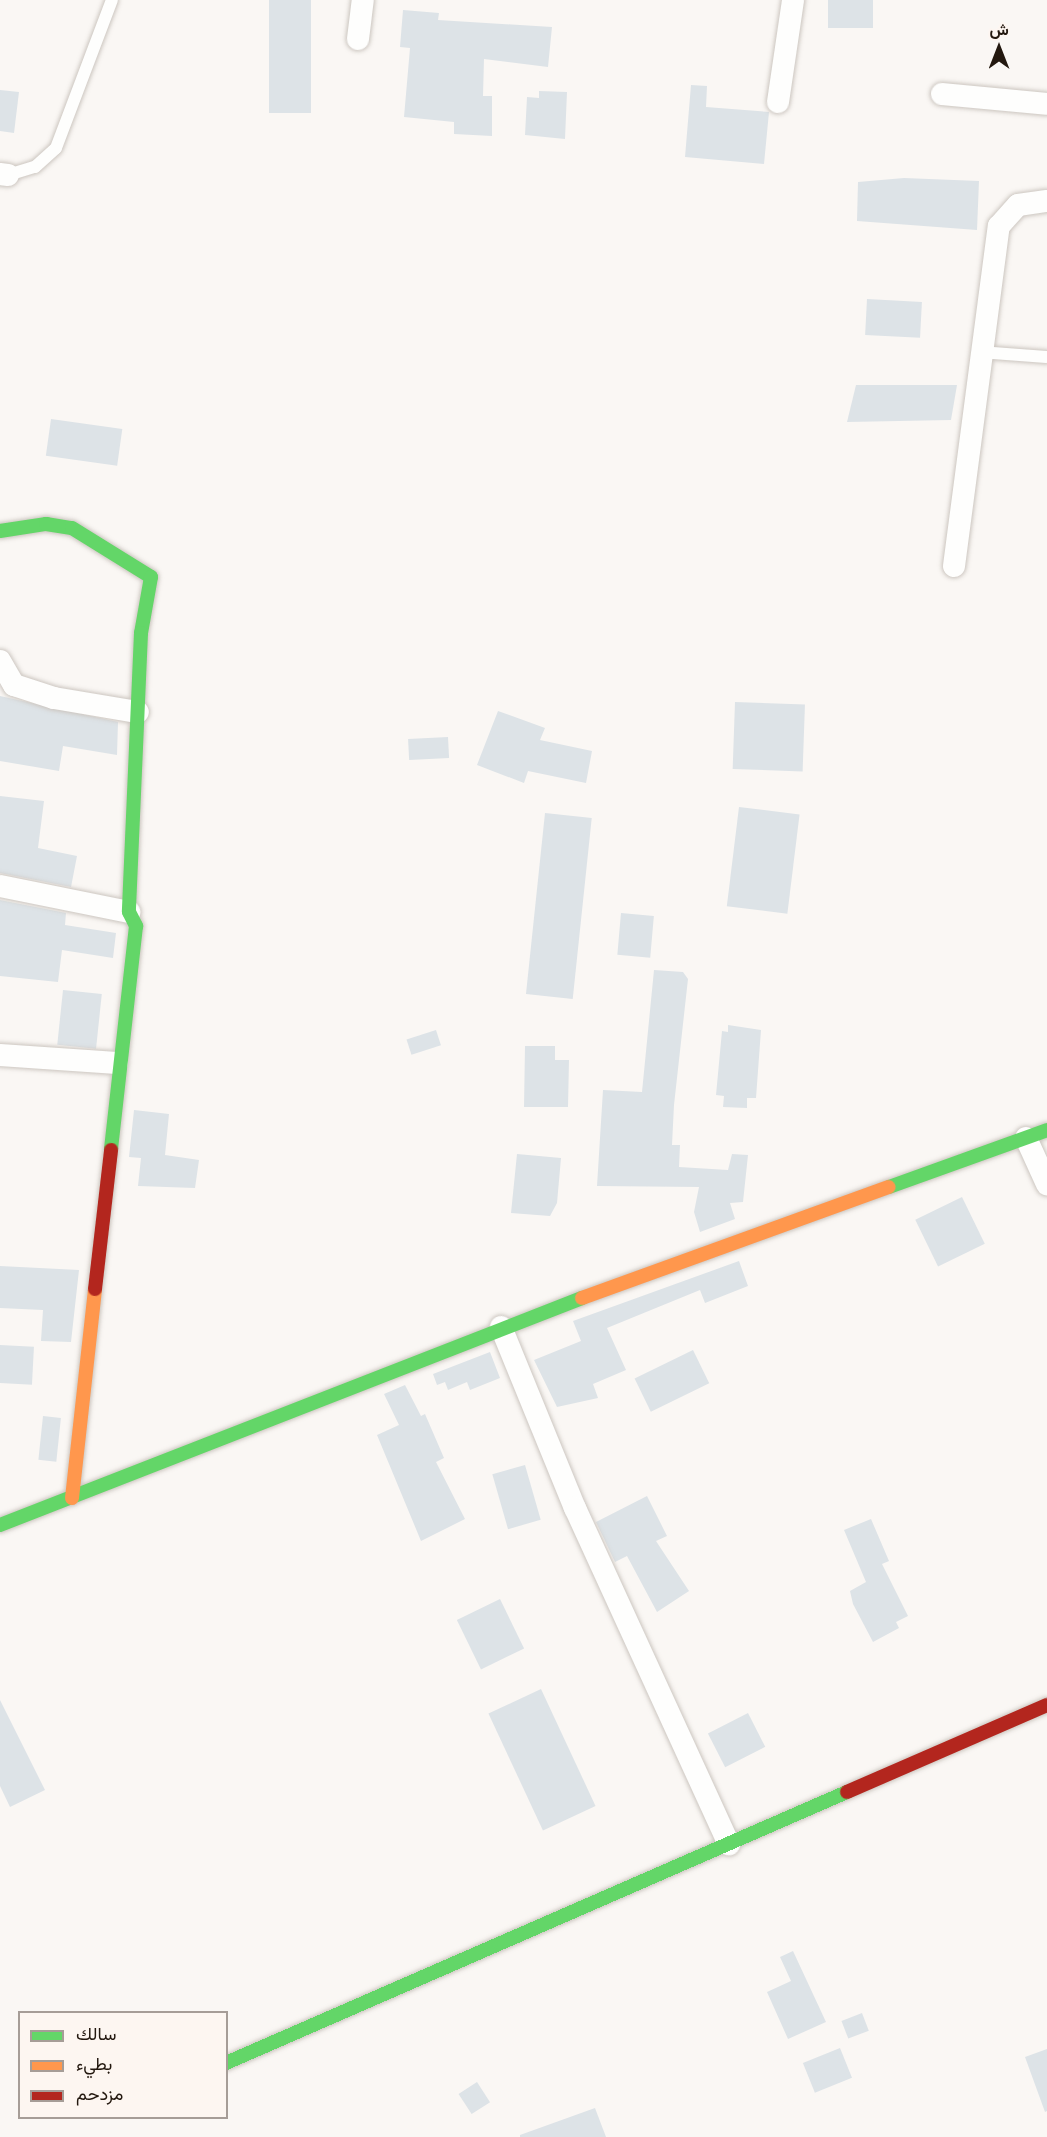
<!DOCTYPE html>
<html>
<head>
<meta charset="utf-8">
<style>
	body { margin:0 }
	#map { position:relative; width:1047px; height:2137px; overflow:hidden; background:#faf7f4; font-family:"Crimson Pro",Vazirmatn,serif }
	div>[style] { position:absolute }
	.building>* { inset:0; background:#dde3e7; transform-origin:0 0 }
	.roads { filter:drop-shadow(0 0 2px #ccc6c0) drop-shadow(0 0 2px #ccc6c0) }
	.lane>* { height:12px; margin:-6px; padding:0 6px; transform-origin:6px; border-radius:6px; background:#fefefd }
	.street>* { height:22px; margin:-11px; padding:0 11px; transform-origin:11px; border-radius:11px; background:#fefefd }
	.fast>* { height:14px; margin:-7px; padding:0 7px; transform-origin:7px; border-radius:7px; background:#63d668 }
	.slow>* { height:14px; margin:-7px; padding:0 7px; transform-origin:7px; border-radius:7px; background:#ff974d }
	.jam>* { height:14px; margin:-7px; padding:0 7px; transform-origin:7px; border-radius:7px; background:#b3261e }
	span { translate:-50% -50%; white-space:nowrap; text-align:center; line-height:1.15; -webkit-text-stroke:4.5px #fdf6f1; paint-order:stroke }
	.legend { position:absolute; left:18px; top:2011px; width:210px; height:108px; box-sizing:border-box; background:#fdf6f1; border:2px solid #a69d97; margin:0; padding:8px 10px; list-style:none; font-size:18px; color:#23180f }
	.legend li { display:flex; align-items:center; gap:12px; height:30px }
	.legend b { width:30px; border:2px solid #a69d97 }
	.north { position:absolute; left:969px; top:18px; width:60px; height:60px; -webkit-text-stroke:4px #fdf6f1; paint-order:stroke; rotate:0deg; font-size:16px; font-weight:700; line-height:24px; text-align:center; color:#23180f }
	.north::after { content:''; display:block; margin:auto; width:21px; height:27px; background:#23180f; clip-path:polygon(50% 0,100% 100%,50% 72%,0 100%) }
</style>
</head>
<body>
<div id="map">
	<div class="building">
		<div style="left:269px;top:0;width:42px;height:113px"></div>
		<div style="left:828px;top:0;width:45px;height:28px"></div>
		<div style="clip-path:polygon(403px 10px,439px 13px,438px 20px,552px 27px,548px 67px,484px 59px,483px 96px,492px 96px,492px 136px,454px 134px,454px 122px,404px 117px,410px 48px,400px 47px)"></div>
		<div style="clip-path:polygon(691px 85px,707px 86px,706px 107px,769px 112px,764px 164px,685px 157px)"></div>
		<div style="clip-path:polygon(0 90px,19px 92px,14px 133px,0 131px)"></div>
		<div style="clip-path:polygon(539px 91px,567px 92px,565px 139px,525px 135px,527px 97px,539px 98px)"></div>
		<div style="clip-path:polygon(904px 178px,979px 181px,977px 230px,857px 221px,858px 182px)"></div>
		<div style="left:867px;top:299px;width:55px;height:36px;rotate:3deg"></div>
		<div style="clip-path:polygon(856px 385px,957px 385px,951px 420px,847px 422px)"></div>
		<div style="left:51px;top:419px;width:72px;height:37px;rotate:8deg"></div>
		<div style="clip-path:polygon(0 696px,118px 722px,117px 755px,63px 746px,59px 771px,0 761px)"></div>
		<div style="left:735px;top:702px;width:70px;height:67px;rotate:2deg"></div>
		<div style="clip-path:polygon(498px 711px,545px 728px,540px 740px,592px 751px,586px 783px,528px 771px,524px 783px,477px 765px)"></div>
		<div style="left:448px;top:737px;width:21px;height:40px;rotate:87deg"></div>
		<div style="clip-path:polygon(0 796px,44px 801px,38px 848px,77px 856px,71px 887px,0 873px)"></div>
		<div style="left:739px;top:807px;width:61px;height:100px;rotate:7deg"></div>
		<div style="left:545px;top:813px;width:47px;height:182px;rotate:6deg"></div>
		<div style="clip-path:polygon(0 900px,66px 913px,65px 925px,116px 933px,113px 958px,62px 950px,58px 982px,0 976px)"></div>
		<div style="left:621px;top:913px;width:33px;height:42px;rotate:5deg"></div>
		<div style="clip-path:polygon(654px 970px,683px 972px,688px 979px,674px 1105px,672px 1145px,680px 1145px,679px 1167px,728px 1170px,732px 1154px,748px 1155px,743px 1202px,730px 1203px,735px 1219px,700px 1232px,694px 1212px,699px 1187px,597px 1186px,603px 1090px,642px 1092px)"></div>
		<div style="left:63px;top:990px;width:39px;height:55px;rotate:6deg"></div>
		<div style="clip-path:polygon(728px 1025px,761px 1030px,756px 1098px,747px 1098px,747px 1108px,723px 1107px,724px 1096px,716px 1095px,722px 1031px,728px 1032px)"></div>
		<div style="left:436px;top:1030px;width:16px;height:31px;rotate:72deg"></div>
		<div style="clip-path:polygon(525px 1046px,555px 1046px,555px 1060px,569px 1060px,568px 1107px,524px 1107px)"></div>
		<div style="clip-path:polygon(134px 1110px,169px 1114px,165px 1155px,199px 1160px,195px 1188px,138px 1186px,141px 1158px,129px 1157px)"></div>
		<div style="clip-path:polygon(517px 1154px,561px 1158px,557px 1203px,550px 1216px,511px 1213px)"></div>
		<div style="left:962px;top:1197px;width:52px;height:52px;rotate:64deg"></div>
		<div style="clip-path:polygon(739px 1261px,748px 1286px,705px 1303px,700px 1290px,607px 1328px,626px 1370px,593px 1384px,598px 1398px,557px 1407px,534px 1360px,581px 1341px,573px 1321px)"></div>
		<div style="clip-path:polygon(0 1266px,79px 1270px,71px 1342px,41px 1341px,43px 1310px,0 1308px)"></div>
		<div style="left:0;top:1345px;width:34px;height:38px;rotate:3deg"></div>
		<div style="left:693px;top:1350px;width:37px;height:65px;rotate:64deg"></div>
		<div style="clip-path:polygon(490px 1352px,500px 1378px,470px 1390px,467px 1382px,448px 1390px,445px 1382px,437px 1385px,433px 1374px)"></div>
		<div style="clip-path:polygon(405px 1385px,421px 1416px,425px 1414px,444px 1458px,436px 1462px,465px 1519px,421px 1541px,377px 1435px,399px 1425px,384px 1394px)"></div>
		<div style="left:43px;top:1416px;width:18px;height:44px;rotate:6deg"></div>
		<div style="left:525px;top:1465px;width:57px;height:34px;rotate:74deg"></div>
		<div style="clip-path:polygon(647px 1496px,667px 1536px,656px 1541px,689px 1591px,657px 1612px,627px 1556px,615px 1562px,596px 1522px)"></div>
		<div style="clip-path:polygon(871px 1519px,889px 1561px,882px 1564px,908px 1616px,896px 1622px,899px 1628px,873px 1642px,853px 1604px,850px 1591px,866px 1582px,844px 1530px)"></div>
		<div style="left:500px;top:1599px;width:55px;height:48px;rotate:64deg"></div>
		<div style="left:541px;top:1689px;width:129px;height:58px;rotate:65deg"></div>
		<div style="clip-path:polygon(0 1700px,45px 1790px,10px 1807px,0 1786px)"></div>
		<div style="left:748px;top:1713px;width:38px;height:45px;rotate:63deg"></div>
		<div style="clip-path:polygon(793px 1951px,826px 2022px,788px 2039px,767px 1992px,791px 1981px,780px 1957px)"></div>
		<div style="left:862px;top:2013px;width:19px;height:22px;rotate:69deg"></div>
		<div style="left:840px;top:2048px;width:32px;height:40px;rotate:68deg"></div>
		<div style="clip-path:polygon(1047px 2049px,1047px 2111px,1045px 2112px,1025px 2057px)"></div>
		<div style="left:477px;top:2082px;width:24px;height:22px;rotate:57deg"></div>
		<div style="clip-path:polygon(595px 2108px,606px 2137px,520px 2137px,520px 2135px)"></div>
	</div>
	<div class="roads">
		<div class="lane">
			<div style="left:8px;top:175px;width:28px;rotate:-17deg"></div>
			<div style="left:35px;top:167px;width:28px;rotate:-42deg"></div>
			<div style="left:56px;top:148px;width:158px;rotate:-69.3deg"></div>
			<div style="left:979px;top:352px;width:68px;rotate:4.2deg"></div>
		</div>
		<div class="street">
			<div style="left:358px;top:39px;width:39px;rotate:-83deg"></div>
			<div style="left:942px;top:94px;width:105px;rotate:5.4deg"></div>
			<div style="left:778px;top:102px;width:103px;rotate:-81.6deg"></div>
			<div style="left:0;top:174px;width:8px;rotate:7deg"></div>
			<div style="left:954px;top:566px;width:343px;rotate:-82.5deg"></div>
			<div style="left:999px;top:226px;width:28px;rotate:-48deg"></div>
			<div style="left:1018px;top:205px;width:29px;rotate:-8deg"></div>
			<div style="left:0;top:661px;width:28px;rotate:60deg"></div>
			<div style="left:14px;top:685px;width:42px;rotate:18deg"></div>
			<div style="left:54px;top:698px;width:85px;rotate:9.5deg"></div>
			<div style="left:0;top:886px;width:132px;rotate:11.4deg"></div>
			<div style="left:0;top:1055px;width:117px;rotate:3.9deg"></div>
			<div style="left:1026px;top:1138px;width:51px;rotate:65.5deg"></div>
			<div style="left:501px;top:1327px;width:196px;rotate:67.8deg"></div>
			<div style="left:575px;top:1508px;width:370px;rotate:65.4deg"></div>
		</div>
		<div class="fast">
			<div style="left:0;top:531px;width:47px;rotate:-8.7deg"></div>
			<div style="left:46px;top:524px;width:26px;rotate:9deg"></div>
			<div style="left:72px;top:528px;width:93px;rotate:31.8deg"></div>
			<div style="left:151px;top:577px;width:57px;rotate:100.1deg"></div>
			<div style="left:141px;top:633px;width:279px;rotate:92.5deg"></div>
			<div style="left:129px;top:912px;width:16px;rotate:63deg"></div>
			<div style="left:136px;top:926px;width:225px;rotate:96.4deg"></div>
			<div style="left:889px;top:1187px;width:168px;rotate:-19.8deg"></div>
			<div style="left:0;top:1525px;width:625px;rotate:-21.31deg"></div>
			<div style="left:226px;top:2063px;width:678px;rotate:-23.58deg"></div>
		</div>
		<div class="slow">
			<div style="left:582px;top:1298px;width:326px;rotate:-19.9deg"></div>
			<div style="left:72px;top:1498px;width:210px;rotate:-83.7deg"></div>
		</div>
		<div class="jam">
			<div style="left:95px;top:1289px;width:140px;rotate:-83.4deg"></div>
			<div style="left:847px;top:1792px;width:218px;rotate:-23.5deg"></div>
		</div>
	</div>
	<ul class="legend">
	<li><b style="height:8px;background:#63d668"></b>سالك</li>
	<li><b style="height:8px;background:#ff974d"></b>بطيء</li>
	<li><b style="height:8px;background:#b3261e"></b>مزدحم</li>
	</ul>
	<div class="north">ش</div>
</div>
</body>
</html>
